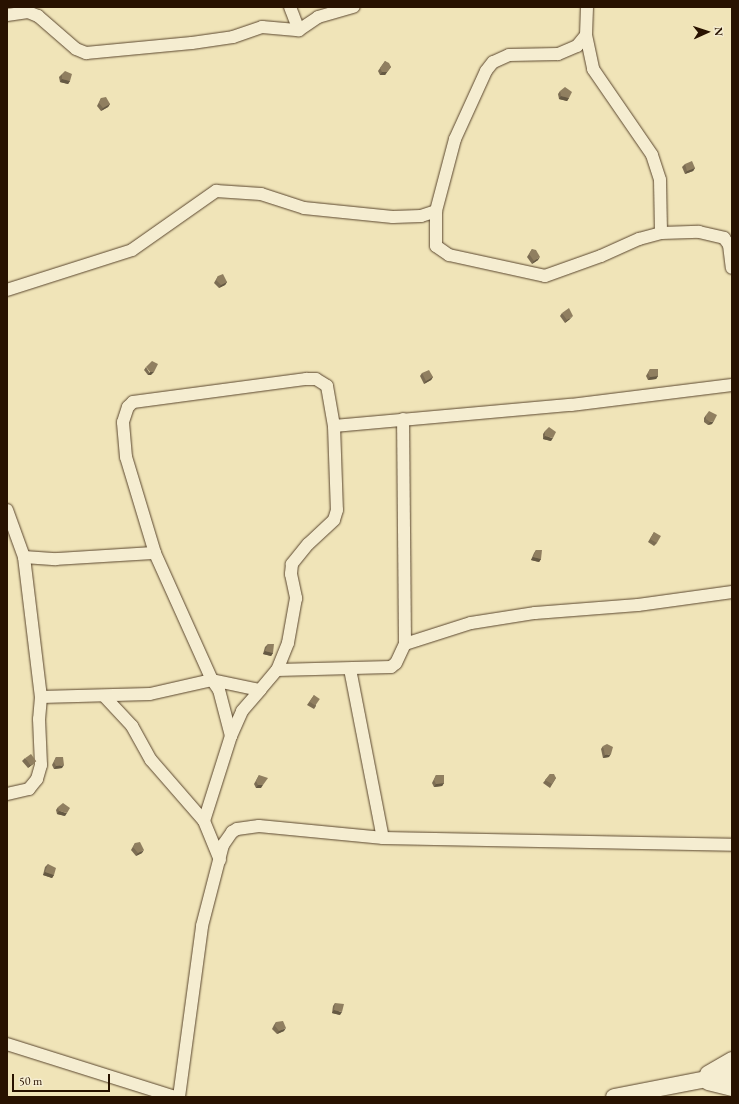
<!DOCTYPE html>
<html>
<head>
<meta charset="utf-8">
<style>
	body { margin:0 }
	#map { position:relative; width:739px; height:1104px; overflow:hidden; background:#f0e4b8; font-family:"EB Garamond",serif }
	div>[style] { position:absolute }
	.roads { filter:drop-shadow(0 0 1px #5a462e) drop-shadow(0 0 1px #5a462e) }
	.street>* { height:12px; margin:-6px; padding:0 6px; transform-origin:6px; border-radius:6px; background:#f5edd1 }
	.secondary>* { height:16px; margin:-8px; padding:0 8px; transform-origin:8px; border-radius:8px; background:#f5edd1 }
	.wall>* { inset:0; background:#7c6d53 }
	.shaded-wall>* { inset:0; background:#655943 }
	.building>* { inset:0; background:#907f60; transform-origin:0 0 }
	span { translate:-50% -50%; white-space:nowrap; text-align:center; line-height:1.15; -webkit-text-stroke:3.5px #f5edd1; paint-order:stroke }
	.frame { position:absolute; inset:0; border:8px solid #281200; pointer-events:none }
	.north { position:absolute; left:687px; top:12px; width:40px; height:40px; -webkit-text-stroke:3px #f5edd1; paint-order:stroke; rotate:87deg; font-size:11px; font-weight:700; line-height:16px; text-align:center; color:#281200 }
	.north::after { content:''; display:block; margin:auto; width:14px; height:18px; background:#281200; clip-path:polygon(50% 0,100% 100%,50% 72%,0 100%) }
	.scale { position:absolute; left:12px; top:1074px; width:98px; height:18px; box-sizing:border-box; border:2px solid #281200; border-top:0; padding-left:5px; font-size:12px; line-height:14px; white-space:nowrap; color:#281200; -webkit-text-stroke:3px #f5edd1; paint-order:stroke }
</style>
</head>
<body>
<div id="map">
	<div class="roads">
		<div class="street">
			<div style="left:290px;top:7px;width:25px;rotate:69deg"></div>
			<div style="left:587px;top:7px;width:28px;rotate:92deg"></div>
			<div style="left:586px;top:35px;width:14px;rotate:129deg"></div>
			<div style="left:577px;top:46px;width:21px;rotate:157deg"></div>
			<div style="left:558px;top:54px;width:49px;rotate:178.8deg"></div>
			<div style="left:509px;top:55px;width:17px;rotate:156deg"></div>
			<div style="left:493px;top:62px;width:11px;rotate:128deg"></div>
			<div style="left:486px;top:71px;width:75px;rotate:114.5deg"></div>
			<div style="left:455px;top:139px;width:74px;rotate:104.8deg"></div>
			<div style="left:436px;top:211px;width:35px;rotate:90deg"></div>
			<div style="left:436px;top:246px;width:16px;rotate:35deg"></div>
			<div style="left:449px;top:255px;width:98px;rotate:12.3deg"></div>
			<div style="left:545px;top:276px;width:59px;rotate:-19.7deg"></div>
			<div style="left:601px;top:256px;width:42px;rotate:-24.1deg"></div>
			<div style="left:639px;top:239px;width:23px;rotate:-15deg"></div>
			<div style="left:661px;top:233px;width:38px;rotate:-2deg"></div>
			<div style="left:699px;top:232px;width:26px;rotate:13deg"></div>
			<div style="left:724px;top:238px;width:9px;rotate:54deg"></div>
			<div style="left:729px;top:245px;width:23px;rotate:83deg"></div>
			<div style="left:7px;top:15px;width:21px;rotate:-8deg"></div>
			<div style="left:28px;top:12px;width:11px;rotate:22deg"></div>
			<div style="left:38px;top:16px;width:50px;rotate:41deg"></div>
			<div style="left:76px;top:49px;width:11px;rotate:22deg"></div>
			<div style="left:86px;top:53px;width:106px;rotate:-5.4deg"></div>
			<div style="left:192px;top:43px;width:41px;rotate:-8.3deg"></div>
			<div style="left:233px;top:37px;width:31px;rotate:-19deg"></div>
			<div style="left:262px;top:27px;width:37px;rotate:5deg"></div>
			<div style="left:299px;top:30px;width:23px;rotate:-34deg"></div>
			<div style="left:318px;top:17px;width:37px;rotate:-16deg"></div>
			<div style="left:586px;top:35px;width:35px;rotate:78deg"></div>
			<div style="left:593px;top:69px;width:104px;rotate:55.5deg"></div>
			<div style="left:652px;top:155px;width:26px;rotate:72deg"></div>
			<div style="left:660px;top:180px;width:53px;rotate:88.9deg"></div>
			<div style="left:7px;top:290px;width:131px;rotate:-17.7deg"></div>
			<div style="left:132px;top:250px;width:103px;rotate:-35.1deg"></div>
			<div style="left:216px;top:191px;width:45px;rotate:3.8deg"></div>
			<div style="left:261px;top:194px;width:45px;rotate:18deg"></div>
			<div style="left:304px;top:208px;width:89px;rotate:5.8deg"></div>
			<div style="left:393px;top:217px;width:28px;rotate:-2deg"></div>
			<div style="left:421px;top:216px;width:16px;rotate:-18deg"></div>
			<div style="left:334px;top:426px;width:238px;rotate:-5.1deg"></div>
			<div style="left:571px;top:405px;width:162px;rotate:-7.1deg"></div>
			<div style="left:7px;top:510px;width:50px;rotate:70.1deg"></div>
			<div style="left:24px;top:557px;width:141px;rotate:83.1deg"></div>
			<div style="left:41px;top:697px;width:22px;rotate:95deg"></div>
			<div style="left:39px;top:719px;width:46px;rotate:87.5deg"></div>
			<div style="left:41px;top:765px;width:15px;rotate:106deg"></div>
			<div style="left:37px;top:779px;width:13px;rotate:129deg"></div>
			<div style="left:29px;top:789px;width:23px;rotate:167deg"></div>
			<div style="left:24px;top:557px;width:32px;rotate:4deg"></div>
			<div style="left:56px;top:559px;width:99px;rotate:-3.5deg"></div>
			<div style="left:405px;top:644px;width:69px;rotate:-17.7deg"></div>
			<div style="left:471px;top:623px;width:65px;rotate:-8.9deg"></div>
			<div style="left:535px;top:613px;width:103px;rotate:-4.4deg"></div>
			<div style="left:638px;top:605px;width:95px;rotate:-7.9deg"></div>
			<div style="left:350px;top:669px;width:172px;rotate:79deg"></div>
			<div style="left:41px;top:697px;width:109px;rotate:-1.6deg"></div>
			<div style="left:150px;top:694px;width:64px;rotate:-12.7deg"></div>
			<div style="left:212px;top:680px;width:49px;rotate:11.8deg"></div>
			<div style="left:260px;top:690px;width:26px;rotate:-50deg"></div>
			<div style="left:277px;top:670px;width:114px;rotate:-1.5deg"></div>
			<div style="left:391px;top:667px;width:6px;rotate:-39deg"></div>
			<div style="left:396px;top:663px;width:21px;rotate:-65deg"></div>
			<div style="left:405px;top:644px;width:225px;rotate:-90.5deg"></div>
			<div style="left:105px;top:697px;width:40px;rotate:47deg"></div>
			<div style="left:132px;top:726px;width:39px;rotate:61deg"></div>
			<div style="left:151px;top:760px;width:81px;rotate:49deg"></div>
			<div style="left:204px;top:821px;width:42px;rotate:67.7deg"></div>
			<div style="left:231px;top:736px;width:48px;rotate:-104.6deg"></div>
			<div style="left:219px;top:690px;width:12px;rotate:-125deg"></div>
			<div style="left:212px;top:680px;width:139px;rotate:-114.2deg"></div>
			<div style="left:155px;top:553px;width:100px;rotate:-106.8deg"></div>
			<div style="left:126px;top:457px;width:35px;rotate:-95deg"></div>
			<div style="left:123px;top:422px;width:16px;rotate:-72deg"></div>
			<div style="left:128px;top:407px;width:7px;rotate:-45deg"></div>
			<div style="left:133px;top:402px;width:175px;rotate:-7.6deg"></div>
			<div style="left:306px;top:379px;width:10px"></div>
			<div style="left:316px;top:379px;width:13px;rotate:32deg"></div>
			<div style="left:327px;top:386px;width:41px;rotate:80.1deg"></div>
			<div style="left:334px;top:426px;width:84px;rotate:88deg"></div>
			<div style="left:337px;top:510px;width:10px;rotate:107deg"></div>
			<div style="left:334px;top:520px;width:35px;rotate:137deg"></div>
			<div style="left:308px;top:544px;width:26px;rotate:129deg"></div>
			<div style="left:292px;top:564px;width:10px;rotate:96deg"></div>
			<div style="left:291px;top:574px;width:25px;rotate:78deg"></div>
			<div style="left:296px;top:598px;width:46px;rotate:100.1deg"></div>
			<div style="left:288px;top:643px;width:29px;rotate:112deg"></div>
			<div style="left:204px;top:821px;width:89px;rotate:-72.4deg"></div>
			<div style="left:231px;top:736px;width:27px;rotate:-66deg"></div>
			<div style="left:242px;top:711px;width:28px;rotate:-49deg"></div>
			<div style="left:7px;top:1044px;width:176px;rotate:17.5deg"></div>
			<div style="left:179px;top:1097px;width:173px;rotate:-82.3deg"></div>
			<div style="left:202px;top:926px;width:84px;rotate:-75.5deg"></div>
			<div style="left:223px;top:845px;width:16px;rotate:-55deg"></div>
			<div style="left:232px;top:832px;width:6px;rotate:-31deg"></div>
			<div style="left:237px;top:829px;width:22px;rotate:-8deg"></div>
			<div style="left:259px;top:826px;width:125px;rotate:5.5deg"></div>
			<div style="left:383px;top:838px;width:349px;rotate:1.1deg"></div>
		</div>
		<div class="secondary">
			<div style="left:708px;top:1074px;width:28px;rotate:-30deg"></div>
			<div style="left:708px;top:1082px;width:25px;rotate:14deg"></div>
			<div style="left:614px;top:1097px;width:120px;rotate:-11deg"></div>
		</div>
	</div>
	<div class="wall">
		<div style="clip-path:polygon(385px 61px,391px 67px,385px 75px,380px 75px,378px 71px)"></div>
		<div style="clip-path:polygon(62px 74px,70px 81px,68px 84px,60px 82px,59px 77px)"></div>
		<div style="clip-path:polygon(560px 91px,569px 98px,567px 101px,559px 99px,558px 94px)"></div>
		<div style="clip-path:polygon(101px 98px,110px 104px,108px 107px,101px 111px,97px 106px)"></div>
		<div style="clip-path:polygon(685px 164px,695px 168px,693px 171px,685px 174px,682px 167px)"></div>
		<div style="clip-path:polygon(532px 249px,538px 260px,532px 264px,527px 257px)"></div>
		<div style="clip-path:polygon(218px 276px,227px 282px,225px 285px,219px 288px,214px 283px)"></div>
		<div style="clip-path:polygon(562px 313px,570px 319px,565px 323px,560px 316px)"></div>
		<div style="clip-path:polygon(146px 367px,151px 375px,148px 375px,144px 370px)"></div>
		<div style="clip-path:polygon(650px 369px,658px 376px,656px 379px,648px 380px,646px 376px)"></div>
		<div style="clip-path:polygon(422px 373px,433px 377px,431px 380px,424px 384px,420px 376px)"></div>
		<div style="clip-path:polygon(706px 415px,712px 424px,708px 425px,704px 422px,704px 418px)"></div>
		<div style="clip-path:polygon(545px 431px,551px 441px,543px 439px,543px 434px)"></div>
		<div style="clip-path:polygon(654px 532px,657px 543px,654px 546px,648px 542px)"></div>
		<div style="clip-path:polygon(536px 550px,541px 559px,539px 562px,531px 560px,534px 553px)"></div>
		<div style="clip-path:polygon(268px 644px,273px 653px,271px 656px,263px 654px,265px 647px)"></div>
		<div style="clip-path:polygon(314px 695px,316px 706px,314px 709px,307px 705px)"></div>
		<div style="clip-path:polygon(603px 746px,609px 757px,603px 758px,601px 749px)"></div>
		<div style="clip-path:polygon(56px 757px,62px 768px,54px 769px,52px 765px)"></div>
		<div style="clip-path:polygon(25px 758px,33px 764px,28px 768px,22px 761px)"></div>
		<div style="clip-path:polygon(550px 774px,556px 778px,550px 788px,543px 783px)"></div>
		<div style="clip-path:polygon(259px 775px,261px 788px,256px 788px,254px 784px)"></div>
		<div style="clip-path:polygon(436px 775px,444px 783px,442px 786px,434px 787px,432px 783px)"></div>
		<div style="clip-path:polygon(58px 807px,65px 816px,57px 814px,56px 810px)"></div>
		<div style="clip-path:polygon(135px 843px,142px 853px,136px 856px,131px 850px)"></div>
		<div style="clip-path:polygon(48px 864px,54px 875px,52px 878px,43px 875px,45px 867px)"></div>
		<div style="clip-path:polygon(335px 1003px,340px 1015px,332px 1013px,333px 1006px)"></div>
		<div style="clip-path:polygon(276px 1022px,284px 1031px,277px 1034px,272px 1029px,274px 1025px)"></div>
	</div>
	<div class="shaded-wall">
		<div style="clip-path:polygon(382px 72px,387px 72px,385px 75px,380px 75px)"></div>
		<div style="clip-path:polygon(62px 79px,70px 81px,68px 84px,60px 82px)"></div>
		<div style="clip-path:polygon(561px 96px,569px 98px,567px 101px,559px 99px)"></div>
		<div style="clip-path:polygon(110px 104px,108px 107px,101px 111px,103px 108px)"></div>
		<div style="clip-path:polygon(695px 168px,693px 171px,685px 174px,687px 171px)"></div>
		<div style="clip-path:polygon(540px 257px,538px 260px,532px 264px,534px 261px)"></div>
		<div style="clip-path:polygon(227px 282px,225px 285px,219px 288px,221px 285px)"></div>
		<div style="clip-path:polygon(573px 316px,570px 319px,565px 323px,567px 320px)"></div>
		<div style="clip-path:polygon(150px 372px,154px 372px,151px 375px,148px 375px)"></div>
		<div style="clip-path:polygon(658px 376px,656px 379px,648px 380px,650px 377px)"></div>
		<div style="clip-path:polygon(433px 377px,431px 380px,424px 384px,426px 381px)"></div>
		<div style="clip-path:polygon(714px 421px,712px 424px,708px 425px,710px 422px)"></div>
		<div style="clip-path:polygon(545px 436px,553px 438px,551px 441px,543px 439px)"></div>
		<div style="clip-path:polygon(533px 557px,541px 559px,539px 562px,531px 560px)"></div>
		<div style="clip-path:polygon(265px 651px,273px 653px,271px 656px,263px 654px)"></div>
		<div style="clip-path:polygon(611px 754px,609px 757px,603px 758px,605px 755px)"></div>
		<div style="clip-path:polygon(36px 761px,33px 764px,28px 768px,30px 765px)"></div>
		<div style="clip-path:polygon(64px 765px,62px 768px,54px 769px,56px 766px)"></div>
		<div style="clip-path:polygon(444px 783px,442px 786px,434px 787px,436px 784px)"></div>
		<div style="clip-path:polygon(258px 785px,263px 785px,261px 788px,256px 788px)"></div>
		<div style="clip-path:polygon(59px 811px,67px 813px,65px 816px,57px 814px)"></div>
		<div style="clip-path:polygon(144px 850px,142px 853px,136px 856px,138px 853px)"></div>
		<div style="clip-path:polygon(45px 872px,54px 875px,52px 878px,43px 875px)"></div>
		<div style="clip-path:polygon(334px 1010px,342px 1012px,340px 1015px,332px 1013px)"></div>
		<div style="clip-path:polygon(286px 1028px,284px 1031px,277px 1034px,279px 1031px)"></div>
	</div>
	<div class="building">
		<div style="clip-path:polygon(385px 61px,389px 63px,391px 67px,387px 72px,382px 72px,380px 68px)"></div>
		<div style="clip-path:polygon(65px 71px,72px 74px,70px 81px,62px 79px,62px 74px)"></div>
		<div style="clip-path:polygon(565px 87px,572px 92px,569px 98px,561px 96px,560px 91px)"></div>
		<div style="clip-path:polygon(106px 97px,110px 104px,103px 108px,99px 103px,101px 98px)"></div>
		<div style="clip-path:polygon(692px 161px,695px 168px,687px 171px,685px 164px)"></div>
		<div style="clip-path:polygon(532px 249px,536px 250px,540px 257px,534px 261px,529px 254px)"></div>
		<div style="clip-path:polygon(223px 274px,227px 282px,221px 285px,216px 280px,218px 276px)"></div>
		<div style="clip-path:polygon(569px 308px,573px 316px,567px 320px,562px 313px)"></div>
		<div style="clip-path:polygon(152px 361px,158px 364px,154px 372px,150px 372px,146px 367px)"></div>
		<div style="clip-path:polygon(650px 369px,658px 369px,658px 376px,650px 377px,648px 373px)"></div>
		<div style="clip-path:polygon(429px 370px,433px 377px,426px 381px,422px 373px)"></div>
		<div style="clip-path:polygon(709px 411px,717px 415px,714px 421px,710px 422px,706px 419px,706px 415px)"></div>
		<div style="clip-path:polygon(549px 427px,556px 432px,553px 438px,545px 436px,545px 431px)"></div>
		<div style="left:654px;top:532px;width:8px;height:8px;rotate:30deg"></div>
		<div style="clip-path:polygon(536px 550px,542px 550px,541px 559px,533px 557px)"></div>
		<div style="clip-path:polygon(268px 644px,274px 644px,273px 653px,265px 651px)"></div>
		<div style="left:314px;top:695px;width:7px;height:8px;rotate:34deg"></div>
		<div style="clip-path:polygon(607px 744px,613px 747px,611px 754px,605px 755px,603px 746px)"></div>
		<div style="left:31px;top:754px;width:9px;height:7px;rotate:54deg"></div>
		<div style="clip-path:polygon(56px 757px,63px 757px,64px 765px,56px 766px,54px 762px)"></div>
		<div style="clip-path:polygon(550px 774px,554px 774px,556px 778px,552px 784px,545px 780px)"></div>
		<div style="clip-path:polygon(259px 775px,268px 778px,263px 785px,258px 785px,256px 781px)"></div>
		<div style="clip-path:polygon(436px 775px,444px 775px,444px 783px,436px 784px,434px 780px)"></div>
		<div style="clip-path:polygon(63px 803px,70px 808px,67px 813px,59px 811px,58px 807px)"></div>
		<div style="clip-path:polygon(140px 842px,144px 850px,138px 853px,133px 847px,135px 843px)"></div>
		<div style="clip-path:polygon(48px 864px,56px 868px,54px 875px,45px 872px)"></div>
		<div style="clip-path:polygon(335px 1003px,344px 1004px,342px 1012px,334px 1010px)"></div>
		<div style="clip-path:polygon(283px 1021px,286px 1028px,279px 1031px,275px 1026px,276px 1022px)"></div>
	</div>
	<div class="frame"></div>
	<div class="north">N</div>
	<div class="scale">50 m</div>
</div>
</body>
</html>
